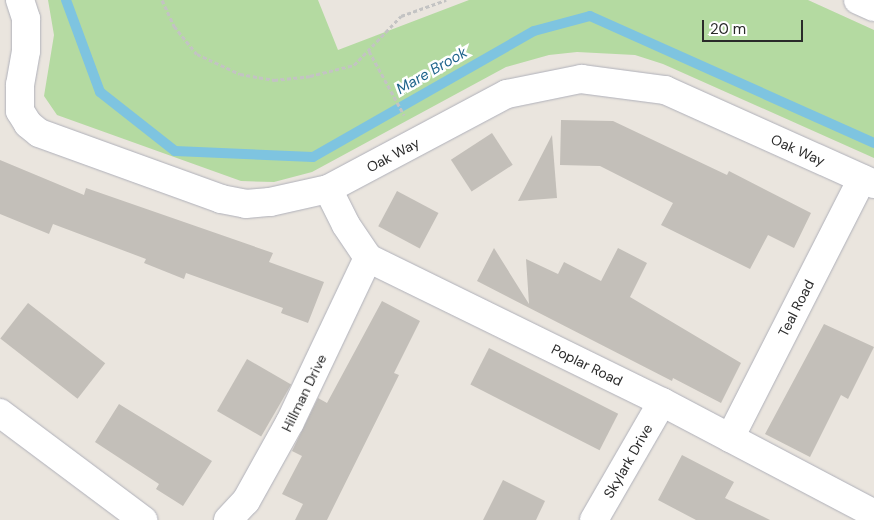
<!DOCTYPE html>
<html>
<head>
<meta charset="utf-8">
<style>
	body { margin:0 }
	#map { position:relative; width:874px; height:520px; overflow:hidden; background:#eae5de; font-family:"DM Sans",sans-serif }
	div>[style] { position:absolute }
	.green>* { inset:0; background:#b4daa1 }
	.stream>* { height:10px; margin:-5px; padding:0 5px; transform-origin:5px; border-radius:5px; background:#7ec4e0 }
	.building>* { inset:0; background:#c3bfb9; transform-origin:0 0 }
	.path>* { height:3px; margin-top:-1.5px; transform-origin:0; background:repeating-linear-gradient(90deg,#c3c3c3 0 4px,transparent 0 6.5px) }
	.roads { filter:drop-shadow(0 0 1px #afb0b9) drop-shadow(0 0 1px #afb0b9) }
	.minor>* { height:28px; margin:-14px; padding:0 14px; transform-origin:14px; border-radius:14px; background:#fff }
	span { translate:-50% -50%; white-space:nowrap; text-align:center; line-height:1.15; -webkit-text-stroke:5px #fff; paint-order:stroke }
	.street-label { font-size:14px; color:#2a2a2a }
	.water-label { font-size:15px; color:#1e638b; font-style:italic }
	.scale { position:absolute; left:702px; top:20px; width:101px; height:22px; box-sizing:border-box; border:2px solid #2a2a2a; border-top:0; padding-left:6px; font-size:15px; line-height:18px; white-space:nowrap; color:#2a2a2a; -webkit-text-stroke:4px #fff; paint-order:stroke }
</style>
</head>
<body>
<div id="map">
	<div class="green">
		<div style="clip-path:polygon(48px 0,318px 0,338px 50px,469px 0,808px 0,874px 30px,874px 158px,663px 64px,635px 55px,577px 52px,549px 55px,506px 67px,312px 172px,274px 182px,241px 181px,57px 115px,44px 96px,54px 35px)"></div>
	</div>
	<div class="stream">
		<div style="left:66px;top:0;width:98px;rotate:69.7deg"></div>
		<div style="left:100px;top:92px;width:95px;rotate:38.2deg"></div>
		<div style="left:175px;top:151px;width:138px;rotate:2.5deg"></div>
		<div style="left:313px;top:157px;width:254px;rotate:-29.7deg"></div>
		<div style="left:534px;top:31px;width:58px;rotate:-15deg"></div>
		<div style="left:590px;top:16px;width:311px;rotate:24.1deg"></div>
	</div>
	<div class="building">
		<div style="clip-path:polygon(561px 120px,613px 121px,727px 175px,729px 171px,811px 213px,794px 248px,768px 235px,750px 269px,661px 225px,673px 203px,600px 166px,560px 165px)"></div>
		<div style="left:492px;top:133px;width:38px;height:49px;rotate:57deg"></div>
		<div style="clip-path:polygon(552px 135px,557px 198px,518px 201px)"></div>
		<div style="clip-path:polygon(0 160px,84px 195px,86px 188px,273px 253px,269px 262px,324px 282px,308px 323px,281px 313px,283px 308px,186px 273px,184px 279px,144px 263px,146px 259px,53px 224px,49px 234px,0 214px)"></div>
		<div style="left:397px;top:191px;width:47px;height:40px;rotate:28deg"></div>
		<div style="clip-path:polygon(494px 248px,529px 304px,526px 259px,558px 274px,564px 262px,601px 281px,618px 248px,647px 263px,630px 297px,741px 363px,721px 403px,673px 378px,672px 381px,477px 281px)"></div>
		<div style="clip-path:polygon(382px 301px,420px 321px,394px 373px,399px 375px,327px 520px,295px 520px,303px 504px,282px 494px,302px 456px,292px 451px,318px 398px,327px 403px)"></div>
		<div style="left:28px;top:303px;width:98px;height:45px;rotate:38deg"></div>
		<div style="clip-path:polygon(824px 324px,874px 347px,848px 399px,841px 395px,810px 457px,765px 434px)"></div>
		<div style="left:489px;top:348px;width:145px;height:41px;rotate:27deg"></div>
		<div style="left:247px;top:359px;width:51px;height:60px;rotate:30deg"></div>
		<div style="clip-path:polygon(119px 404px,212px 461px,183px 506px,156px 489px,159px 484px,95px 442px)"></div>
		<div style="clip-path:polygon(682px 455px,734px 482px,725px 498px,770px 520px,696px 520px,658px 500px)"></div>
		<div style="clip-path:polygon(503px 480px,545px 501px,536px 520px,483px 520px)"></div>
	</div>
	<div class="path">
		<div style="left:162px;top:0;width:29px;rotate:65deg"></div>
		<div style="left:174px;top:26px;width:36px;rotate:51deg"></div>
		<div style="left:197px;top:54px;width:47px;rotate:24.9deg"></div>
		<div style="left:240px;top:74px;width:35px;rotate:10deg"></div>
		<div style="left:274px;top:80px;width:36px;rotate:-6deg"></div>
		<div style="left:310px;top:76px;width:45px;rotate:-14deg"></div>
		<div style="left:354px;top:65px;width:68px;rotate:-46.2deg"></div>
		<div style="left:401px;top:16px;width:48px;rotate:-19.6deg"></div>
		<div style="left:369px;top:51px;width:73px;rotate:61.3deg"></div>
	</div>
	<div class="roads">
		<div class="minor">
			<div style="left:20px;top:0;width:20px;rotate:72deg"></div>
			<div style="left:26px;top:19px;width:32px;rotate:90deg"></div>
			<div style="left:26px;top:51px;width:35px;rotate:100deg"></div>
			<div style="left:20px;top:85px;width:26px;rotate:90deg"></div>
			<div style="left:20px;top:111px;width:15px;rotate:58deg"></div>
			<div style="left:28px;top:124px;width:14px;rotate:39deg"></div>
			<div style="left:39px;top:133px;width:194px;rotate:19.9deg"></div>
			<div style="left:221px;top:199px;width:25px;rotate:11deg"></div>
			<div style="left:246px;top:204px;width:24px;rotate:-5deg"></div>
			<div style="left:270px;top:202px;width:59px;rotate:-12.6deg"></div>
			<div style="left:328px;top:189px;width:203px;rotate:-28deg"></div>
			<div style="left:507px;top:94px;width:76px;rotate:-11.5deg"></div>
			<div style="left:581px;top:79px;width:85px;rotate:7.5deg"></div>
			<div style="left:665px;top:90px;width:229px;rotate:24.2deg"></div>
			<div style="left:858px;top:0;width:17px;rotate:24deg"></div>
			<div style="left:328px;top:189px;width:40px;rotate:63.4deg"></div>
			<div style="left:346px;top:225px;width:40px;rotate:56deg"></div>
			<div style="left:368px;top:258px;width:327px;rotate:26.1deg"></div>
			<div style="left:662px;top:402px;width:240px;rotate:27.8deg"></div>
			<div style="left:0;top:413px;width:179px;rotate:36.8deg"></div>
			<div style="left:730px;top:438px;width:291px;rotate:-63deg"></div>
			<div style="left:228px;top:520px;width:26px;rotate:-47deg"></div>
			<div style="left:246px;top:501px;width:90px;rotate:-60.9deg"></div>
			<div style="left:290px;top:422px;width:182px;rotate:-64.6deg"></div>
			<div style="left:594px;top:520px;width:136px;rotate:-60deg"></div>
		</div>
	</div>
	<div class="street-label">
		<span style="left:798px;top:150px;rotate:24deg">Oak Way</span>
		<span style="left:393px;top:155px;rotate:-28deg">Oak Way</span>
		<span style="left:796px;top:308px;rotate:-63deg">Teal Road</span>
		<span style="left:587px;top:365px;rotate:26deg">Poplar Road</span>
		<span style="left:304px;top:393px;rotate:-64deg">Hillman Drive</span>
		<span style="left:628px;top:461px;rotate:-60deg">Skylark Drive</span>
	</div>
	<div class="water-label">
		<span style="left:432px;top:71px;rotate:-30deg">Mare Brook</span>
	</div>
	<div class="scale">20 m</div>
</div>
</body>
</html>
